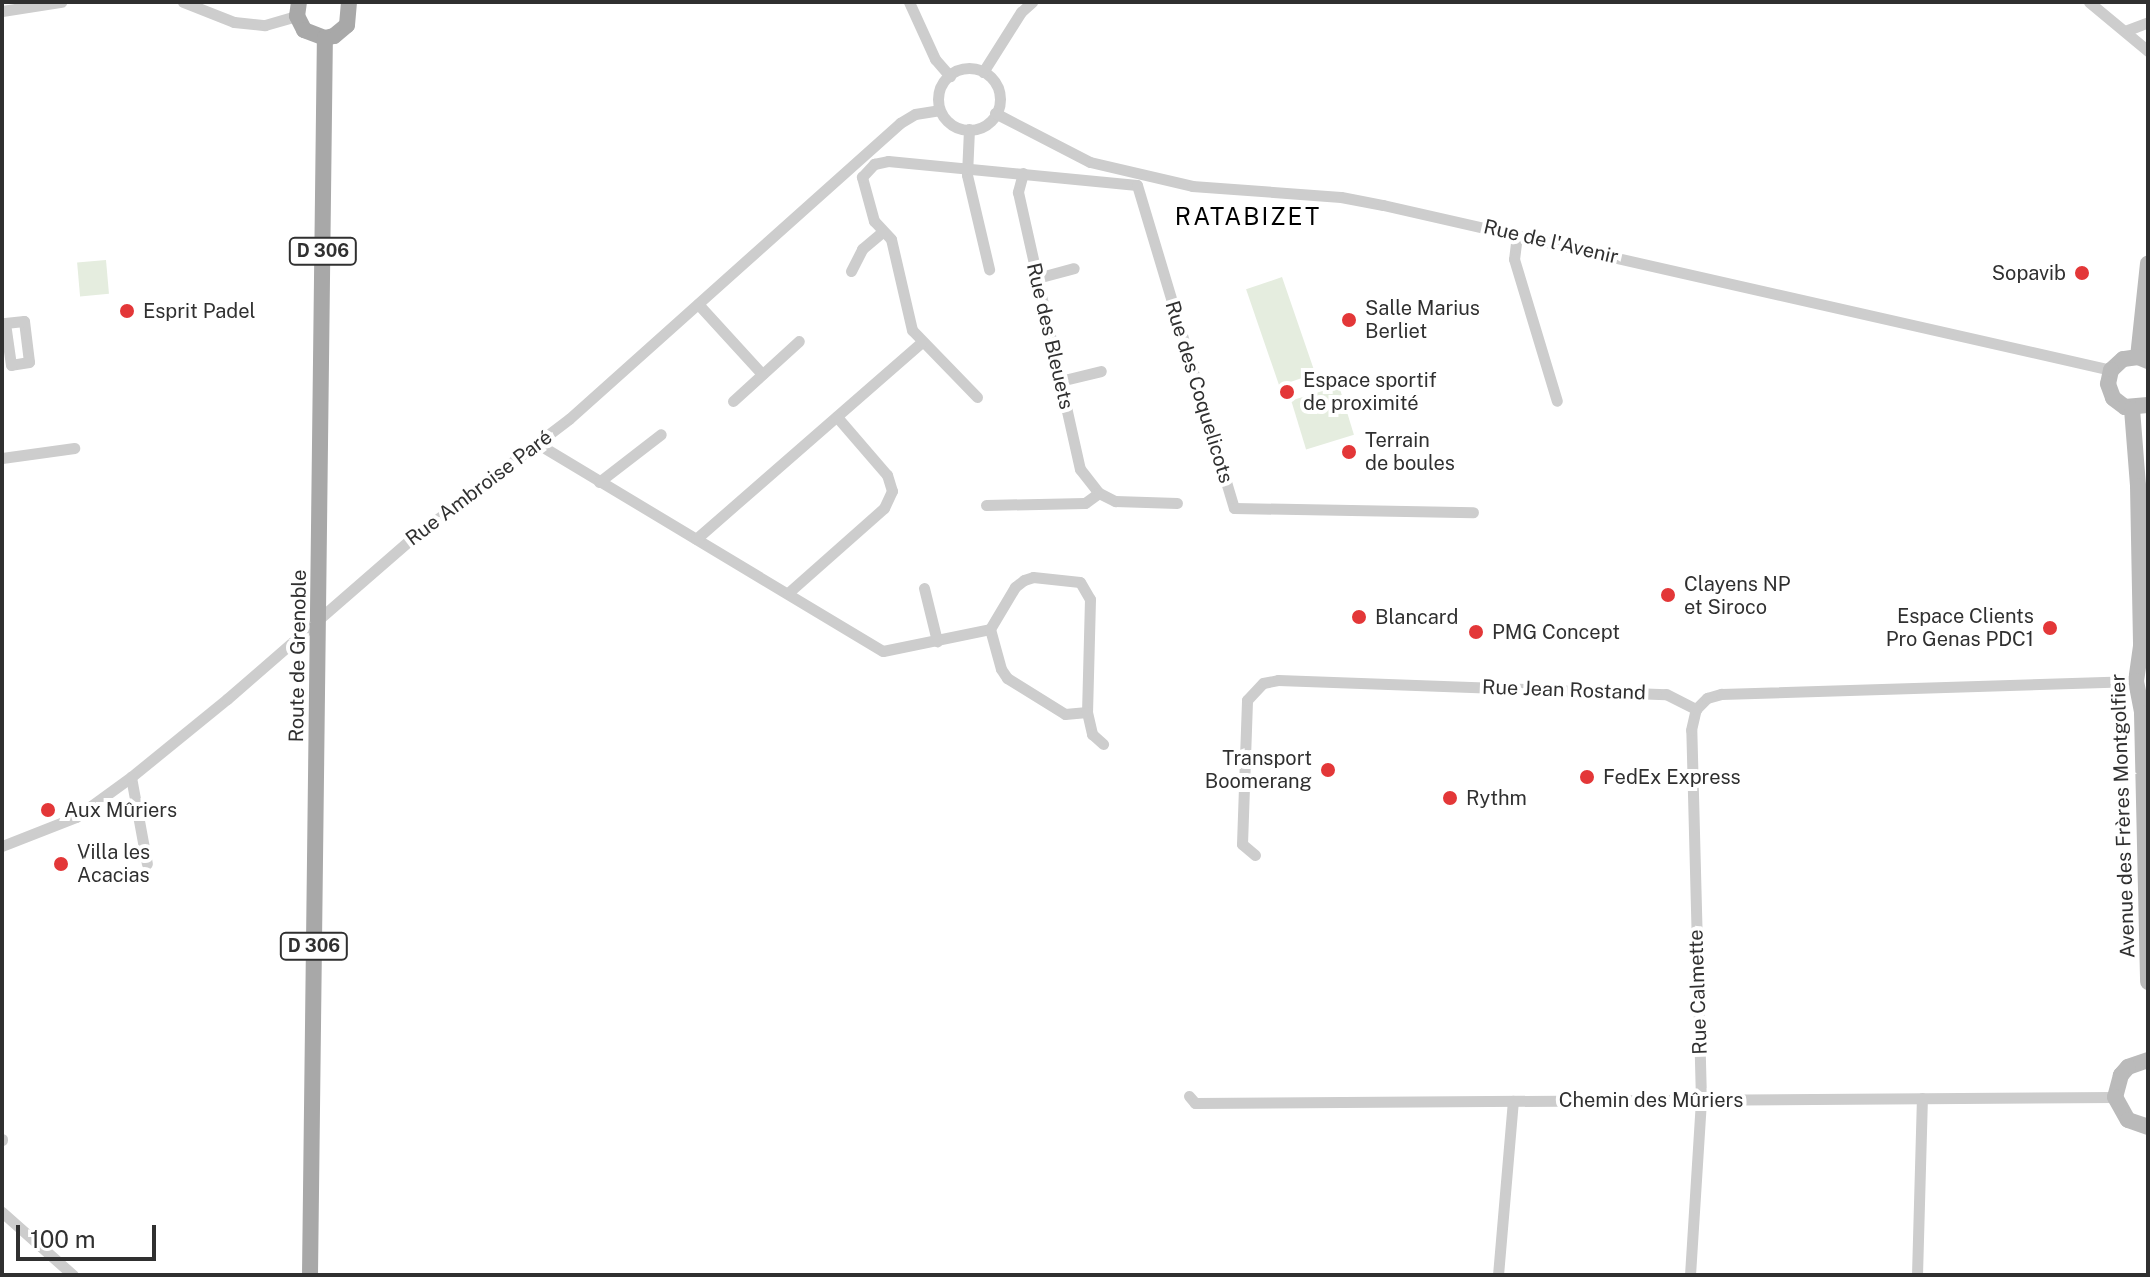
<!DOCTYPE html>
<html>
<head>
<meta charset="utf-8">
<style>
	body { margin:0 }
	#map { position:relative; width:2150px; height:1277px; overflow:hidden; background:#fff; font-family:"Public Sans",sans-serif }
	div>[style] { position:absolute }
	.green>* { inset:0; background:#e5eddf; transform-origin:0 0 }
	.street>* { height:11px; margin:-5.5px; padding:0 5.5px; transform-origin:5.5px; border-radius:5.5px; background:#cdcdcd }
	.street>.ring { margin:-5.5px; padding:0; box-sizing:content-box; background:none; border:11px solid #cdcdcd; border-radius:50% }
	.secondary>* { height:16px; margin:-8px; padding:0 8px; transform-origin:8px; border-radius:8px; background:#bababa }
	.primary>* { height:16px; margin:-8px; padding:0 8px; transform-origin:8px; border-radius:8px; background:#a8a8a8 }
	.dots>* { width:22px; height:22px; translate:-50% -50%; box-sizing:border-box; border:4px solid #fff; border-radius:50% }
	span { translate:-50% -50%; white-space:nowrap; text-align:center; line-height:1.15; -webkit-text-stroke:8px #fff; paint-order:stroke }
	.shield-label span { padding:2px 6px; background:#fff; border:2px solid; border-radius:6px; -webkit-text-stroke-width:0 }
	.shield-label { font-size:18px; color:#303030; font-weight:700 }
	.street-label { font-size:20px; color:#303030 }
	.poi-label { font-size:20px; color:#303030 }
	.right { translate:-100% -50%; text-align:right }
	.left { translate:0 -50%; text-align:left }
	.quarter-label { font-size:24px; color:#000; letter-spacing:2px }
	.frame { position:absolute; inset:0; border:4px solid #303030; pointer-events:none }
	.scale { position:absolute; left:16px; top:1225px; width:140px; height:36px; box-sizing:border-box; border:4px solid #303030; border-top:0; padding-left:10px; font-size:24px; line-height:28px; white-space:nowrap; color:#303030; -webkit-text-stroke:6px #fff; paint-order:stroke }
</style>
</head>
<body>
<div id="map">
	<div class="green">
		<div style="left:106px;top:260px;width:34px;height:29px;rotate:85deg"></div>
		<div style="left:1282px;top:277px;width:102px;height:38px;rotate:71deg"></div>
		<div style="left:1339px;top:386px;width:51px;height:50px;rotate:73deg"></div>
	</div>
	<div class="street">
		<div style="left:183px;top:2px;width:55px;rotate:21.4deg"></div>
		<div style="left:234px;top:22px;width:31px;rotate:6deg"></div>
		<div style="left:265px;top:25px;width:33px;rotate:-16deg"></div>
		<div style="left:909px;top:2px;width:63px;rotate:65.5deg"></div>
		<div style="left:935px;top:59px;width:23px;rotate:49deg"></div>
		<div style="left:2089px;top:2px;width:77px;rotate:39.7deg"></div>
		<div style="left:2px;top:11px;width:60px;rotate:-8.7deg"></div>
		<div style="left:2125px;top:31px;width:25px;rotate:-21deg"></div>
		<div class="ring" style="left:938px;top:68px;width:51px;height:51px"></div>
		<div style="left:983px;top:72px;width:71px;rotate:-57.7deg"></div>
		<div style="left:1021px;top:12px;width:15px;rotate:-42deg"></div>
		<div style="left:995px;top:113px;width:107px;rotate:27.3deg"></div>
		<div style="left:1090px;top:162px;width:105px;rotate:13.2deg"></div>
		<div style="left:1192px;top:186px;width:149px;rotate:4.2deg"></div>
		<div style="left:1341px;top:197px;width:43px;rotate:10.8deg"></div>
		<div style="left:1383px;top:205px;width:746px;rotate:12.77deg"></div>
		<div style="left:969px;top:129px;width:46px;rotate:92.5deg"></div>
		<div style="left:967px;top:175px;width:97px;rotate:76.8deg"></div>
		<div style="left:1023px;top:173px;width:20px;rotate:105deg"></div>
		<div style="left:1018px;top:192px;width:284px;rotate:77.4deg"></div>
		<div style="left:1080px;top:469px;width:31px;rotate:52deg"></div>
		<div style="left:1517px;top:235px;width:24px;rotate:97deg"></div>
		<div style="left:1514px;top:259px;width:148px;rotate:73.2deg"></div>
		<div style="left:851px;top:271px;width:25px;rotate:-63deg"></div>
		<div style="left:862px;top:249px;width:26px;rotate:-40deg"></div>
		<div style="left:1037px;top:278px;width:38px;rotate:-15deg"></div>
		<div style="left:698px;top:304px;width:95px;rotate:47.6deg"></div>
		<div style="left:24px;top:321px;width:41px;rotate:83deg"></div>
		<div style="left:29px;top:362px;width:18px;rotate:171deg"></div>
		<div style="left:11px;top:365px;width:42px;rotate:-98.1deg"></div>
		<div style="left:5px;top:323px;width:19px;rotate:-6deg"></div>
		<div style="left:1060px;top:381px;width:42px;rotate:-13.7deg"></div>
		<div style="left:977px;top:397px;width:93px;rotate:-134.1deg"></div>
		<div style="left:912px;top:330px;width:93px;rotate:-103deg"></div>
		<div style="left:891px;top:239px;width:25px;rotate:-133deg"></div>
		<div style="left:874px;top:221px;width:46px;rotate:-105.3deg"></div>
		<div style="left:862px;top:177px;width:18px;rotate:-47deg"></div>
		<div style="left:874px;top:164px;width:14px;rotate:-12deg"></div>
		<div style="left:888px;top:161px;width:250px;rotate:5.5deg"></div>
		<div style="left:1137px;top:185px;width:337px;rotate:73.3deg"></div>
		<div style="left:1234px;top:508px;width:239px;rotate:1deg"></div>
		<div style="left:733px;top:401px;width:89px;rotate:-42.3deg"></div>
		<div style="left:538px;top:444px;width:402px;rotate:31deg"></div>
		<div style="left:883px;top:651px;width:109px;rotate:-11.6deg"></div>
		<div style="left:990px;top:629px;width:41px;rotate:74.6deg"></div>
		<div style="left:1001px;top:669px;width:11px;rotate:56deg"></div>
		<div style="left:1007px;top:678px;width:68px;rotate:31.8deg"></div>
		<div style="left:1065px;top:714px;width:22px;rotate:-5deg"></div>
		<div style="left:2px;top:458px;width:73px;rotate:-7.9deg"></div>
		<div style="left:599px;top:482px;width:78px;rotate:-37.7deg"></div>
		<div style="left:986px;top:505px;width:99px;rotate:-1.2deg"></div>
		<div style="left:1085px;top:503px;width:17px;rotate:-36deg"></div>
		<div style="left:1099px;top:493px;width:18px;rotate:27deg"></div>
		<div style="left:1115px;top:501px;width:62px;rotate:1.8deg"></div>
		<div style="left:696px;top:539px;width:298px;rotate:-41.1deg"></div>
		<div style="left:924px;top:588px;width:55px;rotate:76.2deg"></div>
		<div style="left:788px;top:593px;width:128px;rotate:-41.5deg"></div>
		<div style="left:884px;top:508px;width:19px;rotate:-65deg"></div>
		<div style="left:892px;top:491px;width:17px;rotate:-107deg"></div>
		<div style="left:887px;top:475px;width:77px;rotate:-130.8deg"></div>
		<div style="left:990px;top:629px;width:49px;rotate:-59.2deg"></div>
		<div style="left:1015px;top:587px;width:11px;rotate:-38deg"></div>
		<div style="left:1024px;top:580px;width:9px;rotate:-18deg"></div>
		<div style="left:1033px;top:577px;width:47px;rotate:6.1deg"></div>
		<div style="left:1080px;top:582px;width:20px;rotate:60deg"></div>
		<div style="left:1090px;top:599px;width:113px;rotate:91.5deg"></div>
		<div style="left:1087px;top:712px;width:23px;rotate:77deg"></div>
		<div style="left:1092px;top:734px;width:15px;rotate:42deg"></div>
		<div style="left:131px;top:777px;width:88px;rotate:79.6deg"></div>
		<div style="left:2px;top:846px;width:79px;rotate:-21.4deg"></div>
		<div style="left:76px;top:817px;width:68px;rotate:-36deg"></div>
		<div style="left:131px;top:777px;width:124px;rotate:-39.1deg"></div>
		<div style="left:227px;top:699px;width:242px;rotate:-41deg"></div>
		<div style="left:410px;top:540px;width:200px;rotate:-37.3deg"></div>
		<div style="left:569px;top:419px;width:444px;rotate:-41.8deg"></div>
		<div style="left:900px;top:123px;width:17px;rotate:-31deg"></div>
		<div style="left:915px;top:114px;width:24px;rotate:-9deg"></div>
		<div style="left:1255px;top:855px;width:17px;rotate:-140deg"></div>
		<div style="left:1242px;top:844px;width:144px;rotate:-88deg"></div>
		<div style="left:1247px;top:700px;width:23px;rotate:-47deg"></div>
		<div style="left:1263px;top:683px;width:15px;rotate:-11deg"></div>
		<div style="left:1278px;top:680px;width:388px;rotate:2.1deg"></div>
		<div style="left:1666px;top:694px;width:34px;rotate:27deg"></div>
		<div style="left:1189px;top:1096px;width:9px;rotate:49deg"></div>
		<div style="left:1195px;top:1103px;width:920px;rotate:-0.37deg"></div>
		<div style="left:2px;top:1139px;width:1px;rotate:90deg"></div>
		<div style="left:2px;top:1212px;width:95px;rotate:41.6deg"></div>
		<div style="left:1498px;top:1275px;width:175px;rotate:-85.1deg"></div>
		<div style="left:1690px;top:1275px;width:175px;rotate:-86.4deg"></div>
		<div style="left:1701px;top:1100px;width:370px;rotate:-91.5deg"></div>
		<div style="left:1691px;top:730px;width:22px;rotate:-77deg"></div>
		<div style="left:1696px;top:709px;width:16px;rotate:-45deg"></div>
		<div style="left:1707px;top:698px;width:15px;rotate:-16deg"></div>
		<div style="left:1721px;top:694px;width:415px;rotate:-1.8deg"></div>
		<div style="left:1917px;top:1275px;width:177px;rotate:-88.4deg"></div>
	</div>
	<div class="secondary">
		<div style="left:2138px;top:357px;width:94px;rotate:-83.9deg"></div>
		<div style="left:2148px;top:361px;width:11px;rotate:-158deg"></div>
		<div style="left:2138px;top:357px;width:15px;rotate:172deg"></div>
		<div style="left:2123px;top:359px;width:16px;rotate:137deg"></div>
		<div style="left:2111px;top:370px;width:14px;rotate:102deg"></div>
		<div style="left:2108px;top:384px;width:15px;rotate:70deg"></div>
		<div style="left:2113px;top:398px;width:15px;rotate:37deg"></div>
		<div style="left:2125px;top:407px;width:23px;rotate:-5deg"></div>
		<div style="left:2132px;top:409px;width:77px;rotate:85.5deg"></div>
		<div style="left:2138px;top:486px;width:160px;rotate:88.9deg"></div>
		<div style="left:2141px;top:646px;width:35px;rotate:98deg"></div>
		<div style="left:2136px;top:681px;width:33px;rotate:79deg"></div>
		<div style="left:2142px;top:713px;width:269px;rotate:88.7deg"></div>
		<div style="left:2148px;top:1060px;width:21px;rotate:161deg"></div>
		<div style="left:2128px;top:1067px;width:11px;rotate:131deg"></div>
		<div style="left:2121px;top:1075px;width:23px;rotate:105deg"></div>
		<div style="left:2115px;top:1097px;width:26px;rotate:61deg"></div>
		<div style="left:2128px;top:1120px;width:21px;rotate:19deg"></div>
	</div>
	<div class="primary">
		<div style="left:299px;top:2px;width:14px;rotate:98deg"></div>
		<div style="left:297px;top:16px;width:16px;rotate:63deg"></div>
		<div style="left:304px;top:30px;width:22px;rotate:21deg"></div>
		<div style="left:325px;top:38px;width:9px;rotate:-13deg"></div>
		<div style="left:334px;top:36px;width:17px;rotate:-40deg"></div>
		<div style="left:347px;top:25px;width:23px;rotate:-85deg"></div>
		<div style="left:310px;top:1275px;width:1237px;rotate:-89.31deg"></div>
	</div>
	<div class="dots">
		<div style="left:2082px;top:273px;background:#e33738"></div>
		<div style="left:127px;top:311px;background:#e33738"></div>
		<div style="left:1349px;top:320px;background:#e33738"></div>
		<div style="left:1287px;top:392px;background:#e33738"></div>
		<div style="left:1349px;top:452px;background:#e33738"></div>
		<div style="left:1668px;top:595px;background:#e33738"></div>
		<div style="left:1359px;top:617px;background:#e33738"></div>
		<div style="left:2050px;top:628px;background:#e33738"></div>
		<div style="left:1476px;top:632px;background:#e33738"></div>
		<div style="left:1328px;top:770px;background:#e33738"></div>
		<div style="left:1587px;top:777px;background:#e33738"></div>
		<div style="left:1450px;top:798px;background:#e33738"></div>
		<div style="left:48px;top:810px;background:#e33738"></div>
		<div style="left:61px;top:864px;background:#e33738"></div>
	</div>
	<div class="shield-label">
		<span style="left:323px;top:251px">D 306</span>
		<span style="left:314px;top:946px">D 306</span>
	</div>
	<div class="street-label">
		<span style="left:1551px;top:242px;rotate:13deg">Rue de l'Avenir</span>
		<span style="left:1050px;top:336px;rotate:77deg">Rue des Bleuets</span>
		<span style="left:1199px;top:392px;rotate:73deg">Rue des Coquelicots</span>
		<span style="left:479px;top:488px;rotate:-37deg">Rue Ambroise Paré</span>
		<span style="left:298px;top:656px;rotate:-89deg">Route de Grenoble</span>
		<span style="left:1564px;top:690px;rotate:2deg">Rue Jean Rostand</span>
		<span style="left:2123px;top:816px;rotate:-92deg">Avenue des Frères Montgolfier</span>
		<span style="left:1698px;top:992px;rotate:-92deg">Rue Calmette</span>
		<span style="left:1651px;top:1100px">Chemin des Mûriers</span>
	</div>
	<div class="poi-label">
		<span class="right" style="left:2066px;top:273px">Sopavib</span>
		<span class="left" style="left:1365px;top:320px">Salle Marius<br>Berliet</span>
		<span class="left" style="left:143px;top:311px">Esprit Padel</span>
		<span class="left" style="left:1303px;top:392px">Espace sportif<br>de proximité</span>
		<span class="left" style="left:1365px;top:452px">Terrain<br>de boules</span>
		<span class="left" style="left:1684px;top:596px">Clayens NP<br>et Siroco</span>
		<span class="right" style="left:2034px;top:628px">Espace Clients<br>Pro Genas PDC1</span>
		<span class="left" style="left:1375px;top:617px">Blancard</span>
		<span class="left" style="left:1492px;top:632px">PMG Concept</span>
		<span class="right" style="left:1312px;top:770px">Transport<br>Boomerang</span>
		<span class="left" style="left:1603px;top:777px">FedEx Express</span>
		<span class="left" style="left:1466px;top:798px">Rythm</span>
		<span class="left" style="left:64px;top:810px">Aux Mûriers</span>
		<span class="left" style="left:77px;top:864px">Villa les<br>Acacias</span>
	</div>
	<div class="quarter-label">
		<span style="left:1248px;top:217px">RATABIZET</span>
	</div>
	<div class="frame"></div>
	<div class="scale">100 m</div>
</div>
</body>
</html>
